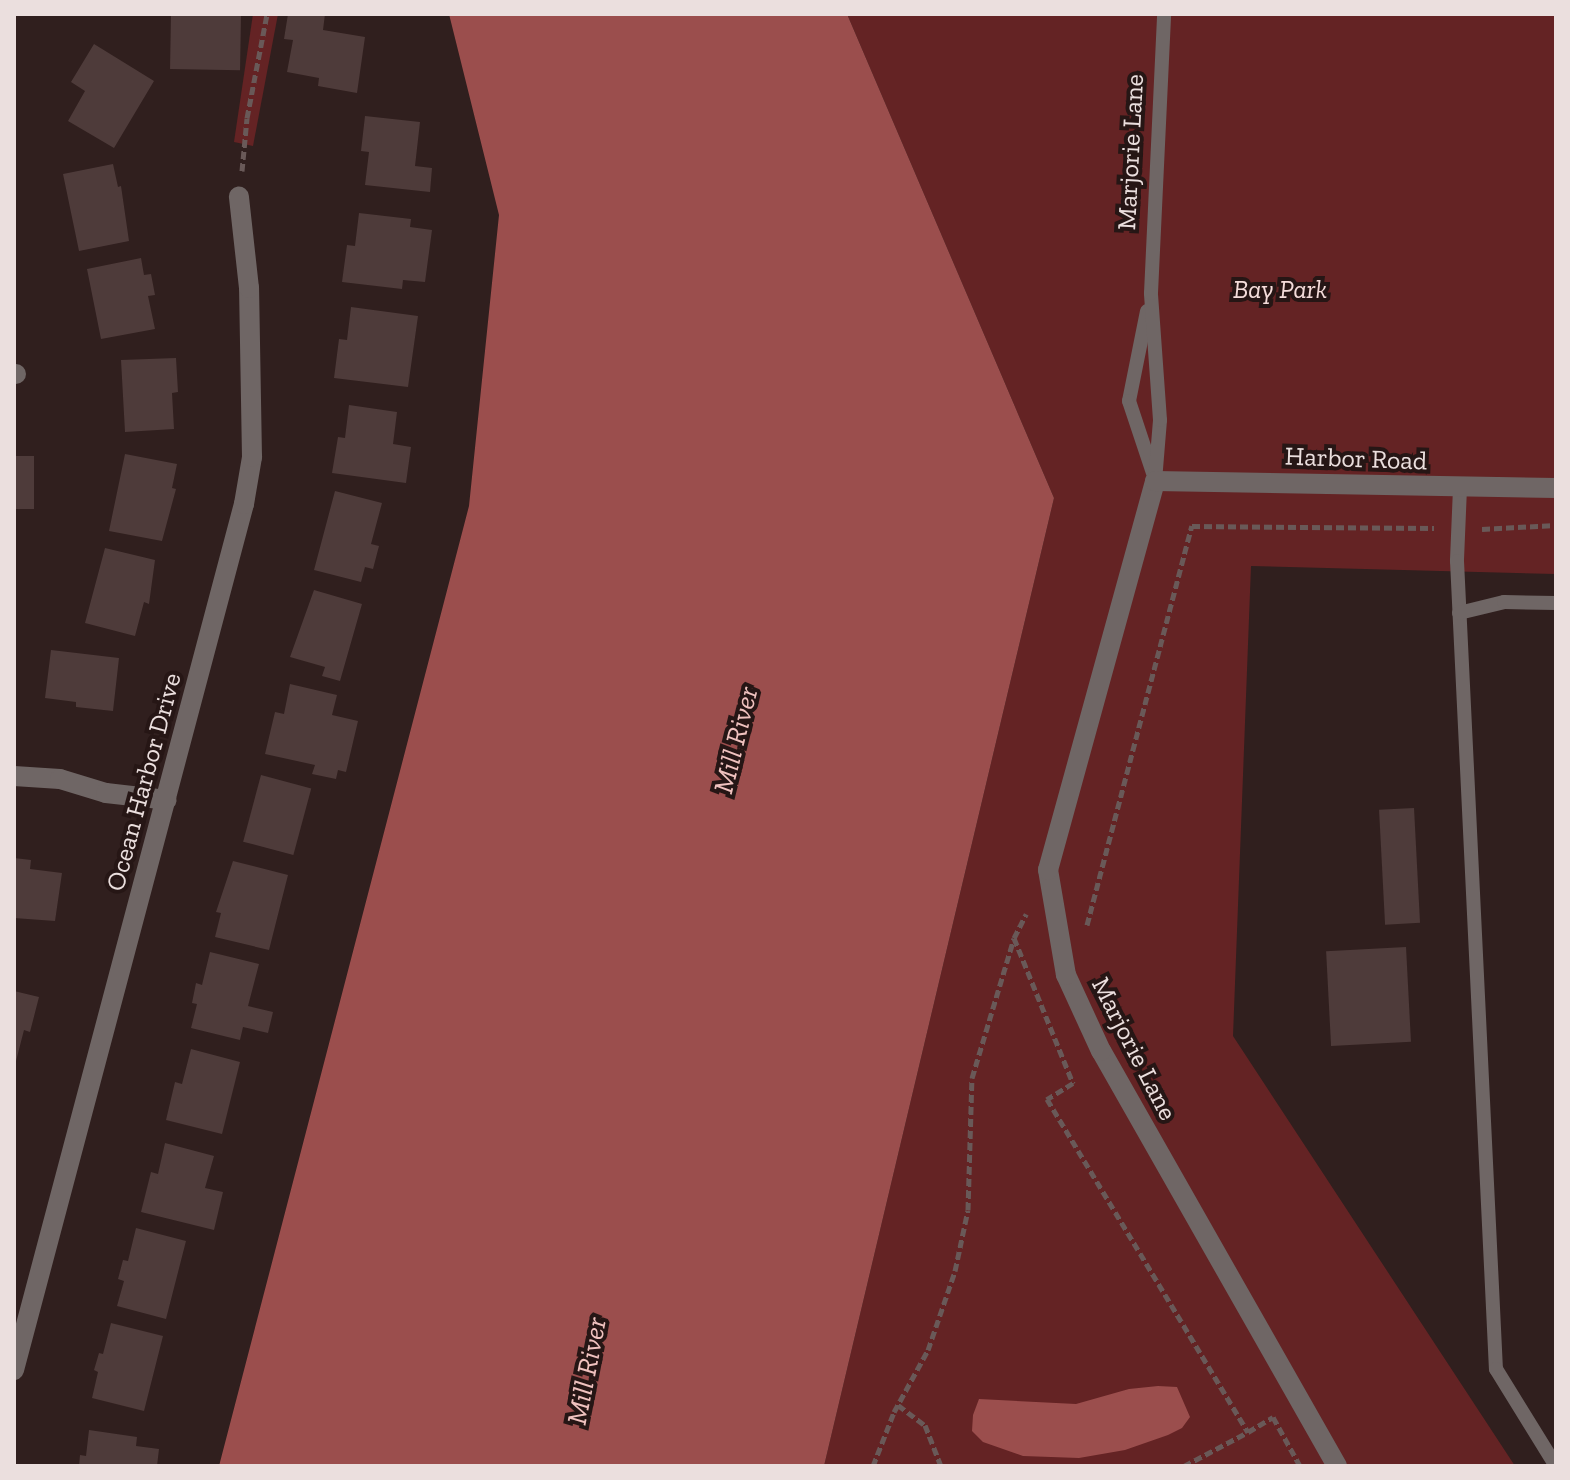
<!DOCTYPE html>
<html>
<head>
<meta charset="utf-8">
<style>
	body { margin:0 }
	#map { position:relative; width:1570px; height:1480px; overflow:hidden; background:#301f1e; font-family:"Zilla Slab",serif }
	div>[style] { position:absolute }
	.green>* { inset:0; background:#642324 }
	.water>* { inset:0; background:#9b4e4d }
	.building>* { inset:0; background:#4e3b3a; transform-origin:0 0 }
	.path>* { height:5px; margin-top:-2.5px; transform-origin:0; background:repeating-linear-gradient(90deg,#695958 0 8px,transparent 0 12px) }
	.lane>* { height:14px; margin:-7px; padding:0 7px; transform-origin:7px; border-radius:7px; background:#6f6665 }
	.street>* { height:20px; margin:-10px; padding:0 10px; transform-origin:10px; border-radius:10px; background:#6f6665 }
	span { translate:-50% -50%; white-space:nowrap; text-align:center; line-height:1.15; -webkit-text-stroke:8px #261615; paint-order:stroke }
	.street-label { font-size:26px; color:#ebdfde }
	.park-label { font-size:26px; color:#f4dcda; font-style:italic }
	.water-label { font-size:28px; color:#f0c2bf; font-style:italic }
	.frame { position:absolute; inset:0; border:16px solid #ebdfde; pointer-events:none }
</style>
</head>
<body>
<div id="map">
	<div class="green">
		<div style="clip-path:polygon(253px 14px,278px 14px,253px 146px,234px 142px)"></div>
		<div style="clip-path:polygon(847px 14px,1556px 14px,1556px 574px,1251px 566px,1233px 1036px,1515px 1466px,824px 1466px,1054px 498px)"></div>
	</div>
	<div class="water">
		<div style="clip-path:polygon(449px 14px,847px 14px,1054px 498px,824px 1466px,219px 1466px,469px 506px,499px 215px)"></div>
		<div style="clip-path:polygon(1158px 1386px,1177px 1387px,1190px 1417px,1182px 1428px,1168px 1435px,1125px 1450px,1079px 1458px,1023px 1456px,983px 1442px,972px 1431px,973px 1415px,979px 1399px,1076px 1404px,1129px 1389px)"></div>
	</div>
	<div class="building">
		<div style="left:171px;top:14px;width:70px;height:55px;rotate:1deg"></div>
		<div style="clip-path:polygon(288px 14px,325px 14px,323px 30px,365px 37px,357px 93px,318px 86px,319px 78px,287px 72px,293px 40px,284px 39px)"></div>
		<div style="clip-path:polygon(94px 44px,154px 81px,114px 148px,68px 121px,85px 91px,71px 82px)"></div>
		<div style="clip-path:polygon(365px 116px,420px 122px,415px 166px,432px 168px,430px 192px,365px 185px,369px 152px,361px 151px)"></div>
		<div style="clip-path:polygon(113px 164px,118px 187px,121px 186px,129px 241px,79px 251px,63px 174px)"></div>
		<div style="clip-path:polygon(359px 213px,411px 219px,410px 227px,432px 230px,425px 282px,403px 280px,402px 289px,342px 282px,347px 245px,355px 246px)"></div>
		<div style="clip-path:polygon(141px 258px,144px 275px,151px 274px,155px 295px,148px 296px,155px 329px,101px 339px,87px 269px)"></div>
		<div style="clip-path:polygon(351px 307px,418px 316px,408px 387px,334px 378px,339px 339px,347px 340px)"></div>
		<div style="clip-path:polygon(176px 358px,178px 392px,172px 393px,174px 429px,125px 432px,121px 360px)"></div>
		<div style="clip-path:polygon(349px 405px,397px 412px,393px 444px,411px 447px,406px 483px,332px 473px,338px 437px,345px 438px)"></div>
		<div style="clip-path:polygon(125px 454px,177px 464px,172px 488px,176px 489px,162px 541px,109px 531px)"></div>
		<div style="left:14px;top:456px;width:20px;height:53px"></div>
		<div style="clip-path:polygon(335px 491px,382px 503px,371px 544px,379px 546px,373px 569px,365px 567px,361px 582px,314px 570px)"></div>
		<div style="clip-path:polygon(105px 548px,155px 560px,149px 604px,144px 602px,135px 636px,85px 623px)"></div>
		<div style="clip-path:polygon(314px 590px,362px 604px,340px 681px,322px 676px,325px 667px,290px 657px)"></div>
		<div style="clip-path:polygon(51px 650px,119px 658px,113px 711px,76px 707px,76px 702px,45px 698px)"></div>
		<div style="clip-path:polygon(290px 684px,337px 695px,332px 715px,358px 721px,346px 772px,338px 770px,336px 779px,312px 774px,315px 765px,265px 754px,275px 712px,284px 714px)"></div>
		<div style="left:261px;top:775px;width:52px;height:69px;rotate:15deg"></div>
		<div style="left:1414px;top:808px;width:115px;height:35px;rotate:87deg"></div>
		<div style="clip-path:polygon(14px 858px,31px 860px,30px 869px,62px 873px,55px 921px,14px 918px)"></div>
		<div style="clip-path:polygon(233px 861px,288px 875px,269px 950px,215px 937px,221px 913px,216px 912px)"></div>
		<div style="left:1406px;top:947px;width:95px;height:80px;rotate:87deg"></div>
		<div style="clip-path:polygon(210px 952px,259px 964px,248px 1006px,273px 1012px,268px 1033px,243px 1027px,240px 1040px,191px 1028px,197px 1004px,192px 1003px,196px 983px,202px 985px)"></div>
		<div style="clip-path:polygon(14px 991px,39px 997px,30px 1032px,24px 1030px,15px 1065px)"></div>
		<div style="clip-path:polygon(191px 1049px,240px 1062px,222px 1134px,166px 1120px,175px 1082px,182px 1084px)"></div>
		<div style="clip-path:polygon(165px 1143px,214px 1156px,205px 1188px,223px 1192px,214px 1230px,141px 1212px,151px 1172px,158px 1174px)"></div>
		<div style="clip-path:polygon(136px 1228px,186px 1241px,166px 1319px,117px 1306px,124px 1281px,118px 1279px,123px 1260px,128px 1261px)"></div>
		<div style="clip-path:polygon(111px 1323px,163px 1336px,144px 1411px,92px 1398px,98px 1372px,94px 1370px,99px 1353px,103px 1354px)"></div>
		<div style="clip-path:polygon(89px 1430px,137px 1437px,136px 1446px,159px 1449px,157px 1466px,79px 1466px,80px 1455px,86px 1456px)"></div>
	</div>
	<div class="path">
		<div style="left:242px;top:171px;width:53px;rotate:-84.6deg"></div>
		<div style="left:247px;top:118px;width:106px;rotate:-79.1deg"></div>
		<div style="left:1482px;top:529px;width:74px;rotate:-3.1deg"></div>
		<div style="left:1087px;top:925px;width:413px;rotate:-75.3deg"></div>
		<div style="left:1192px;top:526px;width:242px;rotate:0.5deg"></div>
		<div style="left:1014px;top:938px;width:157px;rotate:67.9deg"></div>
		<div style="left:1073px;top:1083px;width:31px;rotate:148deg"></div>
		<div style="left:1047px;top:1099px;width:389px;rotate:58.9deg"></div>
		<div style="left:1248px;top:1432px;width:29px;rotate:-31deg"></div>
		<div style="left:1273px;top:1417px;width:56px;rotate:61.1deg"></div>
		<div style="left:898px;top:1405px;width:34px;rotate:37deg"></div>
		<div style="left:925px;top:1425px;width:44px;rotate:68.7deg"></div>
		<div style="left:873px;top:1466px;width:58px;rotate:-68.7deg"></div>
		<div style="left:894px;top:1412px;width:71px;rotate:-61.3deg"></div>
		<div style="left:928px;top:1350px;width:83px;rotate:-71.1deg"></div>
		<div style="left:955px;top:1271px;width:62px;rotate:-78deg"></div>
		<div style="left:968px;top:1210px;width:132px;rotate:-88.3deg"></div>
		<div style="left:972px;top:1078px;width:146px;rotate:-73.3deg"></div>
		<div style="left:1014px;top:938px;width:27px;rotate:-63deg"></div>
		<div style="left:1184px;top:1466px;width:72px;rotate:-28deg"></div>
	</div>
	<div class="lane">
		<div style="left:1147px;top:311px;width:92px;rotate:101.3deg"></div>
		<div style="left:1129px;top:401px;width:76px;rotate:71.6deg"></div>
		<div style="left:1155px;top:481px;width:61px;rotate:-85.3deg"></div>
		<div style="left:1160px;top:420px;width:127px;rotate:-94.1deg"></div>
		<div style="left:1151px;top:293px;width:279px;rotate:-87.3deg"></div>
		<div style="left:1460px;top:488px;width:73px;rotate:92.4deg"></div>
		<div style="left:1457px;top:561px;width:809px;rotate:87.24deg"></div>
		<div style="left:1496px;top:1369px;width:114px;rotate:58.3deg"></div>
		<div style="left:1459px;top:613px;width:46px;rotate:-13.7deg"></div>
		<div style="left:1504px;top:602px;width:52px;rotate:1.1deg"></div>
	</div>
	<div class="street">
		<div style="left:14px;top:374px;width:2px"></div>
		<div style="left:14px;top:776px;width:46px;rotate:3.7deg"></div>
		<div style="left:60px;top:779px;width:48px;rotate:16.9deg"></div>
		<div style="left:106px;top:793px;width:61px;rotate:6.5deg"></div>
		<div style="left:14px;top:1370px;width:896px;rotate:-75.13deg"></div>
		<div style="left:244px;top:504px;width:48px;rotate:-80.3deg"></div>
		<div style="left:252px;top:457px;width:169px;rotate:-91deg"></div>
		<div style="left:249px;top:288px;width:92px;rotate:-96.3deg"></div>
		<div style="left:1337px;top:1466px;width:477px;rotate:-119.6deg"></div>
		<div style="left:1101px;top:1051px;width:84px;rotate:-114.7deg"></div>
		<div style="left:1066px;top:975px;width:107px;rotate:-99.7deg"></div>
		<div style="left:1048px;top:870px;width:403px;rotate:-74.6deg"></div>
		<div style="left:1155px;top:481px;width:401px;rotate:1deg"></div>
	</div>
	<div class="street-label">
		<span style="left:1131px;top:152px;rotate:-87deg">Marjorie Lane</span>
		<span style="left:1356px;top:459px;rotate:2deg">Harbor Road</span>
		<span style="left:144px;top:782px;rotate:-75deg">Ocean Harbor Drive</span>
		<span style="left:1134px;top:1049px;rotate:63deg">Marjorie Lane</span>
	</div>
	<div class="park-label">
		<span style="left:1280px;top:290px">Bay Park</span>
	</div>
	<div class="water-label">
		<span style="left:736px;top:740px;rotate:-76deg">Mill River</span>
		<span style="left:587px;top:1371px;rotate:-79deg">Mill River</span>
	</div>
	<div class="frame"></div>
</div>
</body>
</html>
